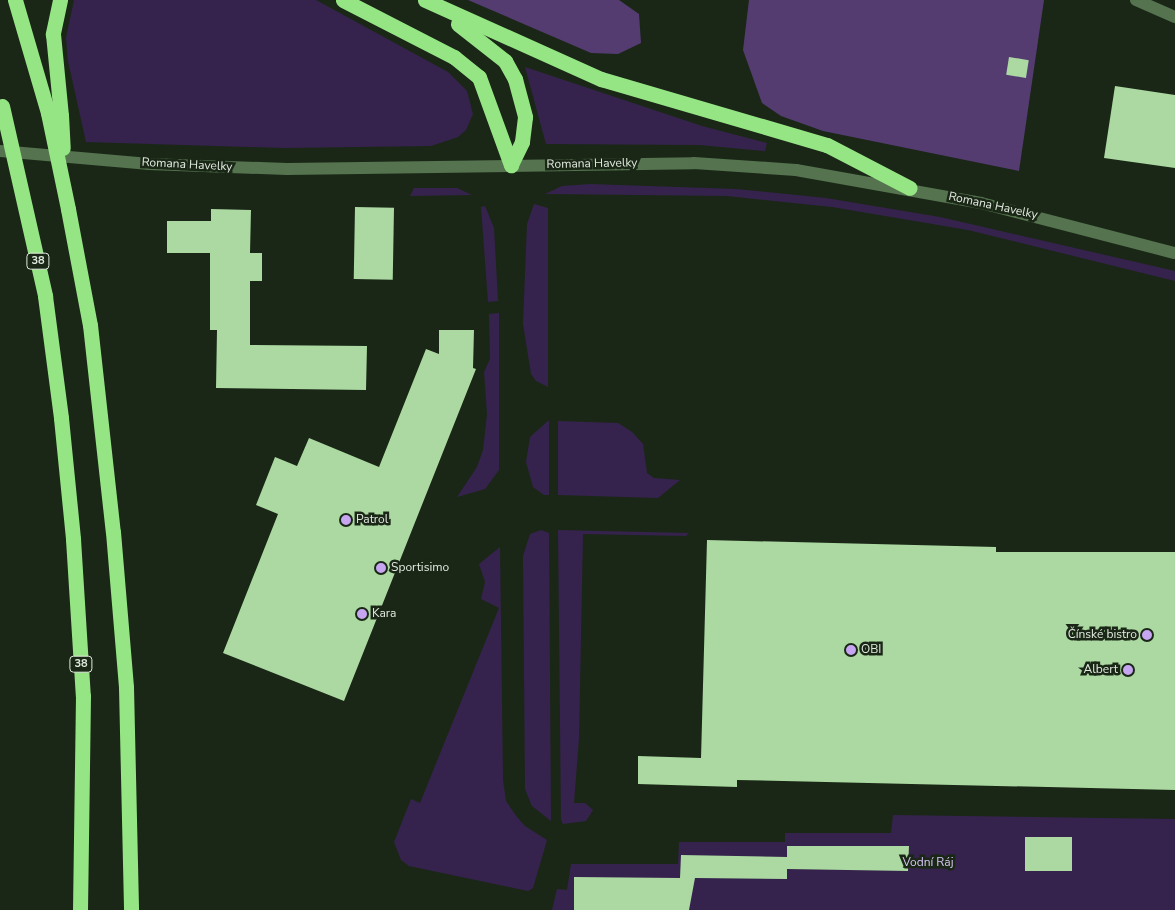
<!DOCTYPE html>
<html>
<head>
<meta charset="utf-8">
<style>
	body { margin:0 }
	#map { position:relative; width:1175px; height:910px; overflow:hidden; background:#1a2717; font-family:"Nunito Sans",sans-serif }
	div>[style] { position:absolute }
	.green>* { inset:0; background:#36234d }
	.forest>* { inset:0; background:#543c71 }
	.building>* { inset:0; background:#abd9a1; transform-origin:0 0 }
	.minor>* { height:12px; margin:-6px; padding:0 6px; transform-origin:6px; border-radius:6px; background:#54734e }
	.highway>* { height:15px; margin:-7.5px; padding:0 7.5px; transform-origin:7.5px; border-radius:7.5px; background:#96e585 }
	.highway-bridge>* { height:15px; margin:-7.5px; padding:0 7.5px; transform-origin:7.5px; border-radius:7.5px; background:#96e585 }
	.dots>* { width:14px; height:14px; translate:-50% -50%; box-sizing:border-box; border:2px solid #1a2717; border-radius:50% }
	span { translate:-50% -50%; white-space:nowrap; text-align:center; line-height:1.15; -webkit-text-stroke:5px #1a2717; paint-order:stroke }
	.shield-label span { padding:1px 4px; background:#1a2717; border:1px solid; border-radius:4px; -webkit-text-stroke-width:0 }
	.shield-label { font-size:11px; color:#e1eadf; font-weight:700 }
	.street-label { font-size:12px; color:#e1eadf }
	.poi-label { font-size:12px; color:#e1eadf }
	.left { translate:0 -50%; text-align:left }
	.right { translate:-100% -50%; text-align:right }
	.park-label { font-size:12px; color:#dac6f8 }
</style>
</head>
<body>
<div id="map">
	<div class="green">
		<div style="clip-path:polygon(74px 0,316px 0,448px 72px,467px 91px,473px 114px,466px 130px,458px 137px,431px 146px,284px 148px,86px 142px,68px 61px,66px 38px)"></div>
		<div style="clip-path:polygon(525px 67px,702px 126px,767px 143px,765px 151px,700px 145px,546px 144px)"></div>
		<div style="clip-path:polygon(590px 184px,736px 189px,826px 198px,940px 217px,1175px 271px,1175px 281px,968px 230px,832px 207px,727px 196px,545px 194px,562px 186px)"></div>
		<div style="clip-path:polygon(414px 188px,457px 188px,472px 195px,410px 196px)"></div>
		<div style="clip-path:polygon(534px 204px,548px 208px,548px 387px,536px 381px,531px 374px,523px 324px,527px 224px)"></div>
		<div style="clip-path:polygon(485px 206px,494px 228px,498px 301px,488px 302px,481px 207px)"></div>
		<div style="clip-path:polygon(499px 313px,499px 470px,485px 489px,457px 497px,477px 467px,483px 450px,487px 414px,484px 372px,490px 359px,489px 314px)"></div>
		<div style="clip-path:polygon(549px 420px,549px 495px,544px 495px,533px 487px,526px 462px,530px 437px)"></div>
		<div style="clip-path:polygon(558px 421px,618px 423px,632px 432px,643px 444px,647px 473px,654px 478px,680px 480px,658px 498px,558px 495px)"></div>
		<div style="clip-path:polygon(541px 530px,549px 533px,551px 821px,532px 806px,525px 789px,523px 556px,530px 534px)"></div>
		<div style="clip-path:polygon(558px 530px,689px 533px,686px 536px,583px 534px,579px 738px,574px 803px,585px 803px,593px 810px,586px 821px,563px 824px,561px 820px)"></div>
		<div style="clip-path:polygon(500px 547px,503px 780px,506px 801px,517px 817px,525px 826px,547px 840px,533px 888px,528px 891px,409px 866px,401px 860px,394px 842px,411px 799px,420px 803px,499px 608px,481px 599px,485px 582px,479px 564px)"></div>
		<div style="clip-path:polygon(893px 815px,1175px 819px,1175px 910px,552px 910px,557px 889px,567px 890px,571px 864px,678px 864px,679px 842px,785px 842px,785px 833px,891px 833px)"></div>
	</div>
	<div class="forest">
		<div style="clip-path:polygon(468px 0,619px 0,639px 14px,641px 43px,618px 54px,591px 53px)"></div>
		<div style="clip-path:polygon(749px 0,1044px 0,1019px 171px,823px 131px,781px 116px,762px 103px,743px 50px)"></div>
	</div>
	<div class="building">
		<div style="left:1009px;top:57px;width:20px;height:18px;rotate:9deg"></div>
		<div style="clip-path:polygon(1115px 86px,1175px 95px,1175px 168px,1104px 158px)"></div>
		<div style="left:355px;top:207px;width:39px;height:72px;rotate:1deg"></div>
		<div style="clip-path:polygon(211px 209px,251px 210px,250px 253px,262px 253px,262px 281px,250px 281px,250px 345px,367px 346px,366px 390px,216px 388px,217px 330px,210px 330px,210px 253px,167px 253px,167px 221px,211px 221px)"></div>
		<div style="clip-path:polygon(439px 330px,474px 330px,473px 368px,476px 369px,344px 701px,223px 653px,278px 514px,256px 505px,275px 457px,297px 466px,309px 438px,379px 467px,426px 349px,439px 354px)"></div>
		<div style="clip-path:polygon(707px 540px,996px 547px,996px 552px,1175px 552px,1175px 790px,737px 780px,737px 787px,638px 784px,638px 756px,701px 758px)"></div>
		<div style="left:1025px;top:837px;width:47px;height:34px"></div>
		<div style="clip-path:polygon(787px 846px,909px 846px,908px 871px,787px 869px,787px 859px,787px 879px,695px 878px,689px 910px,574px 910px,574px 877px,680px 878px,681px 855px,787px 857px)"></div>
	</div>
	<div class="minor">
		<div style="left:1136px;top:0;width:43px;rotate:23.6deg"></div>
		<div style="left:0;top:151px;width:150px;rotate:5deg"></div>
		<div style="left:149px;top:164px;width:138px;rotate:2.1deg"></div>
		<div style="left:287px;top:169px;width:407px;rotate:-0.8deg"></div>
		<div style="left:694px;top:163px;width:102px;rotate:3.9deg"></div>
		<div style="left:796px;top:170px;width:188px;rotate:10.1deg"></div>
		<div style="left:981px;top:203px;width:200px;rotate:14.5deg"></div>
	</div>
	<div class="highway">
		<div style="left:15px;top:0;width:118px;rotate:73.7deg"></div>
		<div style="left:60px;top:0;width:35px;rotate:102deg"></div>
		<div style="left:53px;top:34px;width:81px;rotate:84.4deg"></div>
		<div style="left:343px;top:0;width:125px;rotate:27.2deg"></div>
		<div style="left:454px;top:57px;width:32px;rotate:39deg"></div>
		<div style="left:479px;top:77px;width:94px;rotate:70deg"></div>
		<div style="left:425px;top:0;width:193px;rotate:24.2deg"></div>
		<div style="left:601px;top:79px;width:235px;rotate:16.3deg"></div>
		<div style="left:827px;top:145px;width:93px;rotate:27.4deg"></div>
		<div style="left:458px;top:24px;width:60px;rotate:38.2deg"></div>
		<div style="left:505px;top:61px;width:21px;rotate:61deg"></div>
		<div style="left:515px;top:79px;width:39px;rotate:75deg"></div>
		<div style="left:525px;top:117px;width:25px;rotate:97deg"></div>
		<div style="left:522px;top:142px;width:25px;rotate:116deg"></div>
		<div style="left:68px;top:209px;width:118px;rotate:79.3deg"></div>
		<div style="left:90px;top:325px;width:208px;rotate:83.7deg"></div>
		<div style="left:113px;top:532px;width:156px;rotate:85.2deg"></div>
		<div style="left:126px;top:687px;width:223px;rotate:88.7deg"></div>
		<div style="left:61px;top:418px;width:122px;rotate:84.3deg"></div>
		<div style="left:73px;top:539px;width:157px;rotate:86.4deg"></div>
		<div style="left:83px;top:696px;width:214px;rotate:90.8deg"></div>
	</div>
	<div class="highway-bridge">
		<div style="left:2px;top:106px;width:195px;rotate:77.2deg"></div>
		<div style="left:45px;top:296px;width:123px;rotate:82.5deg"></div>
		<div style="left:48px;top:113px;width:98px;rotate:78.2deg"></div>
		<div style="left:61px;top:115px;width:33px;rotate:87deg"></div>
	</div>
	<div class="dots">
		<div style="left:346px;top:520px;background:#c6a6f0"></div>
		<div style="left:381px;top:568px;background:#c6a6f0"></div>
		<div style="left:362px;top:614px;background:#c6a6f0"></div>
		<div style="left:1147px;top:635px;background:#c6a6f0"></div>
		<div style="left:851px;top:650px;background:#c6a6f0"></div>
		<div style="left:1128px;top:670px;background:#c6a6f0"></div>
	</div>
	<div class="shield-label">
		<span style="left:38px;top:261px">38</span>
		<span style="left:81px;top:664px">38</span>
	</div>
	<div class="street-label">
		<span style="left:592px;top:164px;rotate:-1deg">Romana Havelky</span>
		<span style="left:187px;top:165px;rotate:3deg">Romana Havelky</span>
		<span style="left:993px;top:206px;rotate:12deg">Romana Havelky</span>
	</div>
	<div class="poi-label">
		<span class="left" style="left:356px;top:520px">Patrol</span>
		<span class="left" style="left:391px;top:568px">Sportisimo</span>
		<span class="left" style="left:372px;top:614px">Kara</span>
		<span class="right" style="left:1137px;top:635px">Čínské bistro</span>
		<span class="left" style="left:861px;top:650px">OBI</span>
		<span class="right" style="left:1118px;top:670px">Albert</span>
	</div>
	<div class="park-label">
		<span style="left:928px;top:863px">Vodní Ráj</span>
	</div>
</div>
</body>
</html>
